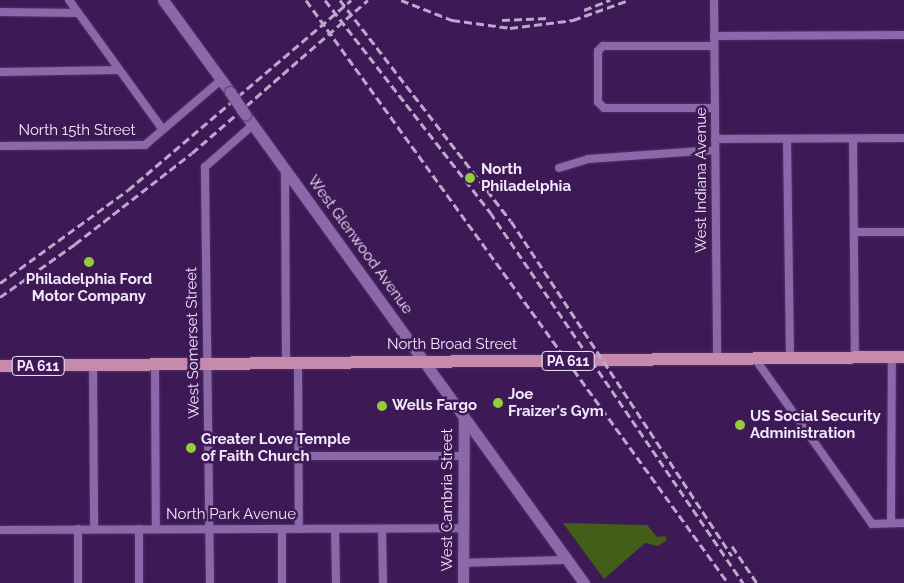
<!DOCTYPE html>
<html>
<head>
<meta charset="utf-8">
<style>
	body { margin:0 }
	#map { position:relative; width:904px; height:583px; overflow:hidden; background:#3d1a55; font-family:Raleway,sans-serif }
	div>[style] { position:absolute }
	.green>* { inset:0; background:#435e16 }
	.roads { filter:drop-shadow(0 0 1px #513364) drop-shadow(0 0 1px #513364) }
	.street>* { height:8px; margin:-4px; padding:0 4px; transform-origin:4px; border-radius:4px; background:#8b68a9 }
	.secondary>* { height:11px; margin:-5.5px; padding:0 5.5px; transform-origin:5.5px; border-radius:5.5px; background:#8b68a9 }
	.primary>* { height:12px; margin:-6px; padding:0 6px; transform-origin:6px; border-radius:6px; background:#c88aac }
	.rail>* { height:3px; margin-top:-1.5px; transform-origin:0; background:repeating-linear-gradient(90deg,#bba8ca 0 8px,transparent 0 12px) }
	.bridges { filter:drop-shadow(0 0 1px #513364) drop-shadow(0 0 1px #513364) }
	.secondary-bridge>* { height:11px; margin:-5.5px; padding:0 5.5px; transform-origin:5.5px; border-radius:5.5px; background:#8b68a9 }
	.dots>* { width:14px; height:14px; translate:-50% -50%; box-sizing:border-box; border:2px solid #3d1a55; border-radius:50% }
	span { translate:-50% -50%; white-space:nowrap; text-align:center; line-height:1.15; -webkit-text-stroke:5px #3d1a55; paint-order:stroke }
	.shield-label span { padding:1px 4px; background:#3d1a55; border:1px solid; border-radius:4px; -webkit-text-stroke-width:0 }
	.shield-label { font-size:14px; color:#f3e8fe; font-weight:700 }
	.street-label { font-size:15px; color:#f3e8fe }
	.poi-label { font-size:15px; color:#f3e8fe; font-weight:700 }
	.left { translate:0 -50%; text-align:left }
</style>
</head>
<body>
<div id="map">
	<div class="green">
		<div style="clip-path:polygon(563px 523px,647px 525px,657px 537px,665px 536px,667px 540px,658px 546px,645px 543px,604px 579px)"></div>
	</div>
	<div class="roads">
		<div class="street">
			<div style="left:69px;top:0;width:160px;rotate:54.1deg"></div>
			<div style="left:714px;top:0;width:361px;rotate:89.5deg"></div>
			<div style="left:0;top:12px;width:78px;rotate:0.7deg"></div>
			<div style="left:714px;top:36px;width:190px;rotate:-0.3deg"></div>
			<div style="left:714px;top:46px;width:111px;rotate:180deg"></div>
			<div style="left:603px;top:46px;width:7px;rotate:135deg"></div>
			<div style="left:598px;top:51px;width:51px;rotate:90deg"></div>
			<div style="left:598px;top:102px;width:8px;rotate:45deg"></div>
			<div style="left:604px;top:108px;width:111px"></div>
			<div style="left:0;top:72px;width:119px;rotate:-1deg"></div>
			<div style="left:715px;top:139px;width:189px;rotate:-0.3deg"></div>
			<div style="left:853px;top:139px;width:220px;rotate:89.5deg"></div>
			<div style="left:787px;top:140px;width:219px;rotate:89.2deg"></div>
			<div style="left:0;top:146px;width:145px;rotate:-0.4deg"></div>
			<div style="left:145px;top:145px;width:100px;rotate:-40.5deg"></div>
			<div style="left:559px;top:168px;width:30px;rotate:-17deg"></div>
			<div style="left:588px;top:159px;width:127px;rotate:-4.1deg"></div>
			<div style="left:285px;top:169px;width:194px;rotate:89.7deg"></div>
			<div style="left:854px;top:232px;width:50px"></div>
			<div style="left:756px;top:360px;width:201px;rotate:54.7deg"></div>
			<div style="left:872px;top:524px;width:32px;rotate:-2deg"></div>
			<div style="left:298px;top:363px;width:166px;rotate:89.7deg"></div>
			<div style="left:155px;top:365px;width:164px;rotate:89.7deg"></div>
			<div style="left:93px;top:366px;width:162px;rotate:89.6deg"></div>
			<div style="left:299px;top:456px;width:164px"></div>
			<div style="left:891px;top:523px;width:166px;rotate:-89.7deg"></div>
			<div style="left:139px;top:529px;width:54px;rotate:90deg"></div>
			<div style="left:282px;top:529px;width:54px;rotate:90deg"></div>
			<div style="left:335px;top:529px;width:54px;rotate:88.9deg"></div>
			<div style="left:382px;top:529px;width:54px;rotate:88.9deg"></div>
			<div style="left:0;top:530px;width:463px;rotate:-0.2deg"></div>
			<div style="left:463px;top:563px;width:104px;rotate:-1.7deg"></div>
			<div style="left:78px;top:583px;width:54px;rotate:-90deg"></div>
			<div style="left:210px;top:583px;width:416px;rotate:-90.7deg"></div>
			<div style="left:205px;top:167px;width:65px;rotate:-41.3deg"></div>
		</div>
		<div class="secondary">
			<div style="left:163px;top:0;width:114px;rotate:53.9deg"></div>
			<div style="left:245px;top:114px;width:579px;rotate:54.14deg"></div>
			<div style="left:463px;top:583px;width:166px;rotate:-89.7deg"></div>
		</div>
		<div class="primary">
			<div style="left:0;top:366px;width:904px;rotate:-0.57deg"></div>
		</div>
	</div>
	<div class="rail">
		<div style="left:306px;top:0;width:720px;rotate:54.1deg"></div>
		<div style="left:325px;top:0;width:269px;rotate:52.1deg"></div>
		<div style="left:490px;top:212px;width:449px;rotate:55.7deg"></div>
		<div style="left:340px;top:0;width:279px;rotate:52.3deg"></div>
		<div style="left:511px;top:221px;width:401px;rotate:56.6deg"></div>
		<div style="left:401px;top:0;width:55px;rotate:21.4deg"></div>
		<div style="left:452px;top:20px;width:59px;rotate:7.9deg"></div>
		<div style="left:510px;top:28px;width:64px;rotate:-7.2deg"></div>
		<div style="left:573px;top:20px;width:59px;rotate:-19.7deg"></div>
		<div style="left:584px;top:10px;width:28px;rotate:-21deg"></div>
		<div style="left:502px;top:20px;width:47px;rotate:-2.4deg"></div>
		<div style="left:0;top:283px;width:158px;rotate:-36deg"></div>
		<div style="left:128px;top:190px;width:293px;rotate:-40.4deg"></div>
		<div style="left:0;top:297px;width:92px;rotate:-35.2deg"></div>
		<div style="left:75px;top:244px;width:148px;rotate:-37.9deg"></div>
		<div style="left:192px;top:153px;width:233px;rotate:-41deg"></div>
		<div style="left:732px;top:546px;width:45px;rotate:56deg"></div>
	</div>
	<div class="bridges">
		<div class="secondary-bridge">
			<div style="left:230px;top:92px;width:27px;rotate:56deg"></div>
		</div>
	</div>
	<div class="dots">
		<div style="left:470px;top:178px;background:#94cc3b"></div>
		<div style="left:89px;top:262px;background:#94cc3b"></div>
		<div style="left:498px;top:403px;background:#94cc3b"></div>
		<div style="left:382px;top:406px;background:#94cc3b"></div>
		<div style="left:740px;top:425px;background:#94cc3b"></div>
		<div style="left:191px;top:448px;background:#94cc3b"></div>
	</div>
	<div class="shield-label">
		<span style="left:568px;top:361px">PA 611</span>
		<span style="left:38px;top:366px">PA 611</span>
	</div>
	<div class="street-label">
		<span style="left:77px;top:131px">North 15th Street</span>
		<span style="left:702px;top:180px;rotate:-90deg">West Indiana Avenue</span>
		<span style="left:360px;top:245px;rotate:54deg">West Glenwood Avenue</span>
		<span style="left:193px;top:343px;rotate:-91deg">West Somerset Street</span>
		<span style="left:452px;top:345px">North Broad Street</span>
		<span style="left:448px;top:500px;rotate:-90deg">West Cambria Street</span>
		<span style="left:231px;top:515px">North Park Avenue</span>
	</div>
	<div class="poi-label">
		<span class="left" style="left:481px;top:178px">North<br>Philadelphia</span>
		<span style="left:89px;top:288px">Philadelphia Ford<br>Motor Company</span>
		<span class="left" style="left:508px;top:403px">Joe<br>Fraizer's Gym</span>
		<span class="left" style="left:392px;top:406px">Wells Fargo</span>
		<span class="left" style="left:750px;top:425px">US Social Security<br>Administration</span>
		<span class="left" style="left:201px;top:448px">Greater Love Temple<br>of Faith Church</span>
	</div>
</div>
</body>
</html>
